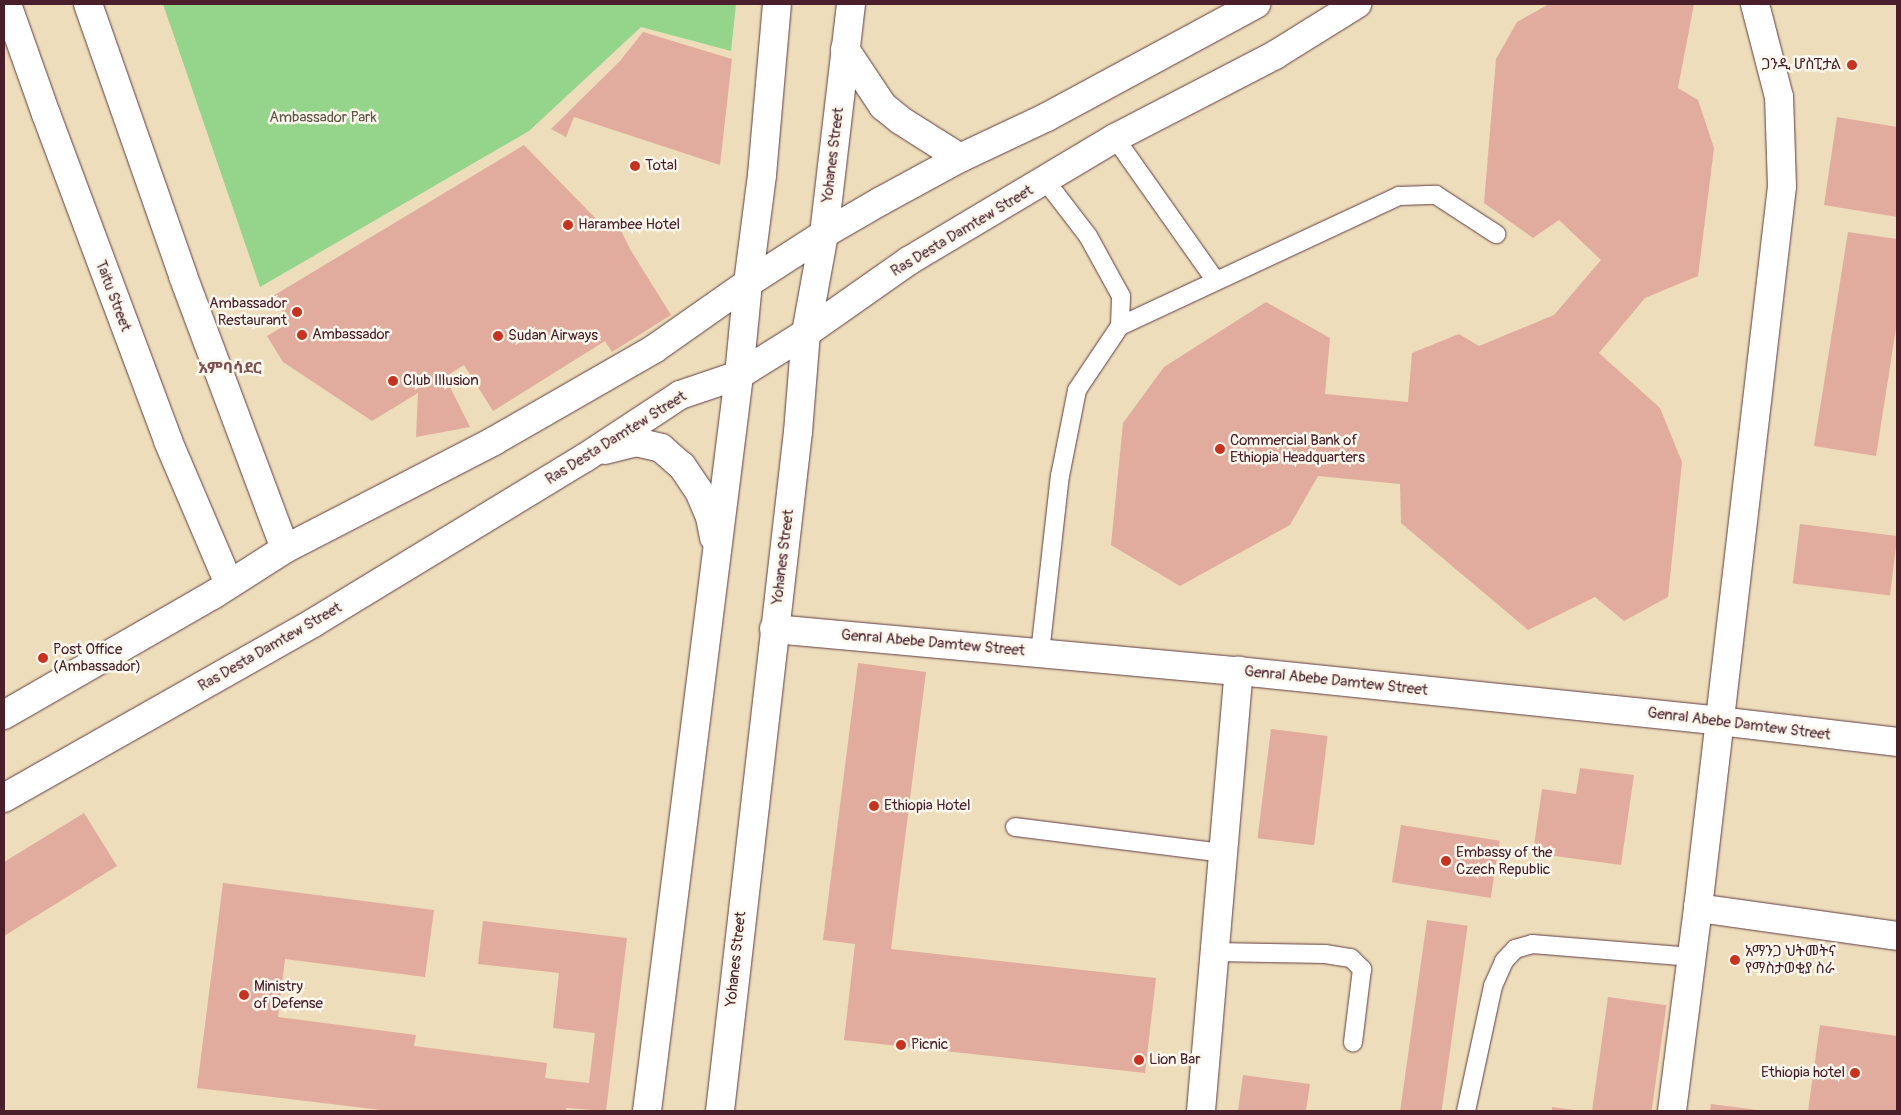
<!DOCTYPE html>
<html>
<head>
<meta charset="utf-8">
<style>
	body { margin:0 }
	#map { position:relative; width:1901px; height:1115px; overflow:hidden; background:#edddbb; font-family:Pangolin,"Noto Sans Ethiopic",sans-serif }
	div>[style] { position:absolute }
	.green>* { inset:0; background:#94d48b }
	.building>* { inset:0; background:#e1ac9d; transform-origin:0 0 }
	.roads { filter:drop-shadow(0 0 1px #623c41) drop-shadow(0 0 1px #623c41) }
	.service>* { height:18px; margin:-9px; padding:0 9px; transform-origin:9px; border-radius:9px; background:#fff }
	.minor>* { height:28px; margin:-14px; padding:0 14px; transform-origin:14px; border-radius:14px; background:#fff }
	.tertiary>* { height:28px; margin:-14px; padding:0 14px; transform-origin:14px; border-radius:14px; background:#fff }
	.secondary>* { height:28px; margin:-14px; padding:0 14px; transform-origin:14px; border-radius:14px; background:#fff }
	.primary>* { height:28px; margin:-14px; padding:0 14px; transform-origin:14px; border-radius:14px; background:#fff }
	.dots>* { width:14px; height:14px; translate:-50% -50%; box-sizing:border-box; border:2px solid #fbf7ec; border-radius:50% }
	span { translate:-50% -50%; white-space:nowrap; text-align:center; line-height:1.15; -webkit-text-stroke:5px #fbf7ec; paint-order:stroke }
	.poi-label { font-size:15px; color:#4a1f2b }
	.right { translate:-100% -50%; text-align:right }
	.left { translate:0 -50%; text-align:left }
	.park-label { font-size:15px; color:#605548 }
	.street-label { font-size:15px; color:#4a1f2b }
	.neighbourhood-label { font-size:16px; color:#7f5053; font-weight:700 }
	.frame { position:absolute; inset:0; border:5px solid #4a1f2b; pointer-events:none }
</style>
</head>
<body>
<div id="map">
	<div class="green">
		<div style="clip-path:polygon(163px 4px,736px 4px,731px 51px,641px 27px,529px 131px,260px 287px)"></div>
	</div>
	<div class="building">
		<div style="clip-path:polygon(1549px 4px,1694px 4px,1678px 88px,1698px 100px,1714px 148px,1698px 276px,1645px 298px,1599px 353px,1660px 408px,1682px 462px,1668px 597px,1624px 621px,1595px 597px,1528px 630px,1401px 523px,1400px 484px,1318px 476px,1290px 525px,1180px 586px,1111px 545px,1123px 423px,1164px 367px,1266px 302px,1330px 338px,1325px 394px,1408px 402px,1412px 353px,1459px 334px,1479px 346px,1554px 315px,1601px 260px,1559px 220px,1533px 238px,1484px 203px,1496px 59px,1517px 22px)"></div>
		<div style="clip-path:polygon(643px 32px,732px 59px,720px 165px,574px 117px,566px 137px,551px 129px,620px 61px)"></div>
		<div style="clip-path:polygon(1837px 117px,1897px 127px,1897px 217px,1824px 205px)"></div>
		<div style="clip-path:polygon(524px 145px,605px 228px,617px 222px,630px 249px,671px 315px,612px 352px,605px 341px,493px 411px,464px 365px,445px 377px,470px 427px,416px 437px,418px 393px,372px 421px,283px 362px,267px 336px,289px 323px,273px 296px)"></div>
		<div style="clip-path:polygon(1848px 232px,1897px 239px,1897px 322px,1876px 456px,1814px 446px)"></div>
		<div style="left:1800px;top:524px;width:98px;height:60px;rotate:7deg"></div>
		<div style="clip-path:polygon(858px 663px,926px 672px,891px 949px,1156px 978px,1145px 1073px,844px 1040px,855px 944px,823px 940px)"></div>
		<div style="left:1271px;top:729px;width:57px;height:110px;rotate:7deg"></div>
		<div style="clip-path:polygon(1580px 768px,1634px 775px,1621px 865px,1533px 853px,1542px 789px,1576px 794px)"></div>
		<div style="clip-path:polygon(84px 813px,117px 866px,4px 936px,4px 862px)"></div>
		<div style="left:1401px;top:825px;width:100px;height:58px;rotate:9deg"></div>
		<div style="clip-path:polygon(223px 883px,434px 910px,425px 977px,285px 959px,278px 1017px,416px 1035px,414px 1046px,547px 1063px,545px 1078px,589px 1083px,595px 1033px,553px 1028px,559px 973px,478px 964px,483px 921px,627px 938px,606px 1111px,566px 1108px,566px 1111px,389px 1111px,197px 1088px)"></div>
		<div style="left:1427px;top:920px;width:41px;height:193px;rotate:8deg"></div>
		<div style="left:1608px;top:997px;width:59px;height:115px;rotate:8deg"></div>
		<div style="clip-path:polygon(1820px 1025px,1897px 1036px,1897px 1111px,1808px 1111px)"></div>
		<div style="clip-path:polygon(1243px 1075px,1310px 1084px,1306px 1111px,1238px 1111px)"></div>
		<div style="clip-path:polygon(1711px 1104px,1757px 1110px,1756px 1111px,1710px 1111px)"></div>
		<div style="clip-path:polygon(1552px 1107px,1574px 1110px,1574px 1111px,1552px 1111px)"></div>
	</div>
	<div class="roads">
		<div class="service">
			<div style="left:1115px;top:138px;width:175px;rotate:54.8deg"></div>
			<div style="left:1120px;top:326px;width:308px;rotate:-25deg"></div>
			<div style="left:1399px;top:196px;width:37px;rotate:-2deg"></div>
			<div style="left:1436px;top:195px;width:72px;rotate:33deg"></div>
			<div style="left:1040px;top:653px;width:178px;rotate:-83.6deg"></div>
			<div style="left:1060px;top:476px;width:88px;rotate:-78.8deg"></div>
			<div style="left:1077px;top:390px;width:77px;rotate:-56.1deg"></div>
			<div style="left:1120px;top:326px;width:30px;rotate:-88deg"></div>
			<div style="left:1121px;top:296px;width:68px;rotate:-118.8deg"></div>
			<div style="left:1088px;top:236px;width:71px;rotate:-127.5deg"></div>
			<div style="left:1015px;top:827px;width:210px;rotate:7.1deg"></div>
			<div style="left:1215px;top:952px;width:110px;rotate:1deg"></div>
			<div style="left:1325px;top:954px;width:26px;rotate:9deg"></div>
			<div style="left:1351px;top:958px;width:16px;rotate:45deg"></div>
			<div style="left:1362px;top:969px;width:74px;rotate:97deg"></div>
			<div style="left:1466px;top:1111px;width:128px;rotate:-77.8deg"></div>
			<div style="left:1493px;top:986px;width:27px;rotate:-66deg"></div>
			<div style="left:1504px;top:961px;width:16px;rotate:-47deg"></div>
			<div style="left:1515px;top:949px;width:18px;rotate:-16deg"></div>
			<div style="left:1532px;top:944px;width:161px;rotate:4.6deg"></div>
		</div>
		<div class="minor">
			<div style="left:1698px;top:908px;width:201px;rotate:8deg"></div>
		</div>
		<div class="tertiary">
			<div style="left:1201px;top:1111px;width:442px;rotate:-85.1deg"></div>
		</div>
		<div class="secondary">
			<div style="left:7px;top:4px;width:117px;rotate:70.5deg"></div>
			<div style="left:46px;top:114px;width:349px;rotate:69.5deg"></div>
			<div style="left:168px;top:441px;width:155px;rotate:66.9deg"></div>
			<div style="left:88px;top:4px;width:288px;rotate:70.7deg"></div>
			<div style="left:183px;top:276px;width:291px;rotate:69.5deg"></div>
			<div style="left:774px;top:629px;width:467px;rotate:5.2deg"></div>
			<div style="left:1239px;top:671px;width:483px;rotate:5.9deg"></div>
			<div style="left:1719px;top:721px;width:179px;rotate:6.7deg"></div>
			<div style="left:1672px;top:1111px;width:205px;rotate:-82.7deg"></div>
			<div style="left:1698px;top:908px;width:727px;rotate:-83.36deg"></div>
			<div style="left:1782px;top:186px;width:89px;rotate:-91.9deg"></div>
			<div style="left:1779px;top:97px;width:96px;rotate:-104.5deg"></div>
		</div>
		<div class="primary">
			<div style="left:845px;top:49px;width:69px;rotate:56.3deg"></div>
			<div style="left:883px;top:106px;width:22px;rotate:39deg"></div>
			<div style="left:900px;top:120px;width:71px;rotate:32.3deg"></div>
			<div style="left:605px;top:450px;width:32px;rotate:-14deg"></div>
			<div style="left:636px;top:442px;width:26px;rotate:13deg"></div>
			<div style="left:661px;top:448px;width:28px;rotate:41deg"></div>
			<div style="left:682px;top:466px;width:30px;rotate:56deg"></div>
			<div style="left:699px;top:491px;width:28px;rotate:67deg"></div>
			<div style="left:710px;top:517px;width:21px;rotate:79deg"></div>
			<div style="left:4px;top:715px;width:241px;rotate:-29.9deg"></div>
			<div style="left:213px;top:595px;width:85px;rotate:-32.6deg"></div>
			<div style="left:285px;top:549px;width:235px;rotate:-27.3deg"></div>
			<div style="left:494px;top:441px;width:185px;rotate:-29.9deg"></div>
			<div style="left:654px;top:349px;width:115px;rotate:-35.1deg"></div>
			<div style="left:748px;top:283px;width:90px;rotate:-32.8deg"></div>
			<div style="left:824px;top:234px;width:66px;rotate:-30.1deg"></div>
			<div style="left:881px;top:201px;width:90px;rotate:-28.6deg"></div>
			<div style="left:960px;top:158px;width:96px;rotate:-25.2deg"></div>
			<div style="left:1047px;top:117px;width:238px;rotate:-28.4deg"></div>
			<div style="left:4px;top:798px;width:355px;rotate:-29.5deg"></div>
			<div style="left:313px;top:623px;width:316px;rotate:-31.3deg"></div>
			<div style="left:583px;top:459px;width:116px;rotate:-33.4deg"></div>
			<div style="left:680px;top:395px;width:62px;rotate:-18.7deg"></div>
			<div style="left:739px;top:375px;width:79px;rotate:-32.1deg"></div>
			<div style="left:806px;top:333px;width:127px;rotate:-35.1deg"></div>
			<div style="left:910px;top:260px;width:239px;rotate:-30.8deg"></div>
			<div style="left:1115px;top:138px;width:180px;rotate:-27.4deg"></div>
			<div style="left:1275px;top:55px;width:97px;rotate:-31.9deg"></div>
			<div style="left:647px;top:1111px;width:742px;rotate:-82.87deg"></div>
			<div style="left:739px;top:375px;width:92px;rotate:-84.4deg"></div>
			<div style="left:748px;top:283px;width:109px;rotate:-82.6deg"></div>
			<div style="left:762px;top:175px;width:172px;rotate:-85deg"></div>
			<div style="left:720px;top:1111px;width:683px;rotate:-83.45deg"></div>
			<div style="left:798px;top:432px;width:99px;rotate:-85.4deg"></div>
			<div style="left:806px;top:333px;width:101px;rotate:-79.7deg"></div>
			<div style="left:824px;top:234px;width:232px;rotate:-83.3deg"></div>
		</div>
	</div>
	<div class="dots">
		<div style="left:1852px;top:65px;background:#c8321e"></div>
		<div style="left:635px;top:166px;background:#c8321e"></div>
		<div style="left:568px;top:225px;background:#c8321e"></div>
		<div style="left:297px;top:312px;background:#c8321e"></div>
		<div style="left:302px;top:335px;background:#c8321e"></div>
		<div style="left:498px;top:336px;background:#c8321e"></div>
		<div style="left:393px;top:381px;background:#c8321e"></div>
		<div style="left:1220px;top:449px;background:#c8321e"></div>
		<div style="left:43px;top:658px;background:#c8321e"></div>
		<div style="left:874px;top:806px;background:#c8321e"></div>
		<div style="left:1446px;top:861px;background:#c8321e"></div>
		<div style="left:1735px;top:960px;background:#c8321e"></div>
		<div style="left:244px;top:995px;background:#c8321e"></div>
		<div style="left:901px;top:1045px;background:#c8321e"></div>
		<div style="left:1139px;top:1060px;background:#c8321e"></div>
		<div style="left:1855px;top:1073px;background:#c8321e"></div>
	</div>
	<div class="poi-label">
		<span class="right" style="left:1841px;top:65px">ጋንዲ ሆስፒታል</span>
		<span class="left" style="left:645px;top:166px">Total</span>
		<span class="left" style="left:578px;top:225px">Harambee Hotel</span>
		<span class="right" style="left:287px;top:312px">Ambassador<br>Restaurant</span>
		<span class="left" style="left:312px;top:335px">Ambassador</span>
		<span class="left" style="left:508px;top:336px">Sudan Airways</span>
		<span class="left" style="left:403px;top:381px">Club Illusion</span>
		<span class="left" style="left:1230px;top:449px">Commercial Bank of<br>Ethiopia Headquarters</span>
		<span class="left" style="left:53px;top:658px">Post Office<br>(Ambassador)</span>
		<span class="left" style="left:884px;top:806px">Ethiopia Hotel</span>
		<span class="left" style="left:1456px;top:861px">Embassy of the<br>Czech Republic</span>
		<span class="left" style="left:1745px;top:960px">አማንጋ ህትመትና<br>የማስታወቂያ ስራ</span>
		<span class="left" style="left:254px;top:995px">Ministry<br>of Defense</span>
		<span class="left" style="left:911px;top:1045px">Picnic</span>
		<span class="left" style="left:1149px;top:1060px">Lion Bar</span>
		<span class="right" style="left:1845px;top:1073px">Ethiopia hotel</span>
	</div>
	<div class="park-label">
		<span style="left:323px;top:118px">Ambassador Park</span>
	</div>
	<div class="street-label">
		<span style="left:833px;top:155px;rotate:-83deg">Yohanes Street</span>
		<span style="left:962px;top:231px;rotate:-31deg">Ras Desta Damtew Street</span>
		<span style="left:113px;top:296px;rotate:69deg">Taitu Street</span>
		<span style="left:616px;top:438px;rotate:-32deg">Ras Desta Damtew Street</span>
		<span style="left:783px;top:557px;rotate:-83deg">Yohanes Street</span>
		<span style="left:933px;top:643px;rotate:5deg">Genral Abebe Damtew Street</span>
		<span style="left:270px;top:647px;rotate:-30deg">Ras Desta Damtew Street</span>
		<span style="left:1336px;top:681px;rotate:6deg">Genral Abebe Damtew Street</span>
		<span style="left:1739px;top:724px;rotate:7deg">Genral Abebe Damtew Street</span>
		<span style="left:736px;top:959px;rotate:-84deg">Yohanes Street</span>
	</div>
	<div class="neighbourhood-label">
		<span style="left:230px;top:368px">አምባሳደር</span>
	</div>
	<div class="frame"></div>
</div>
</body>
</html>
